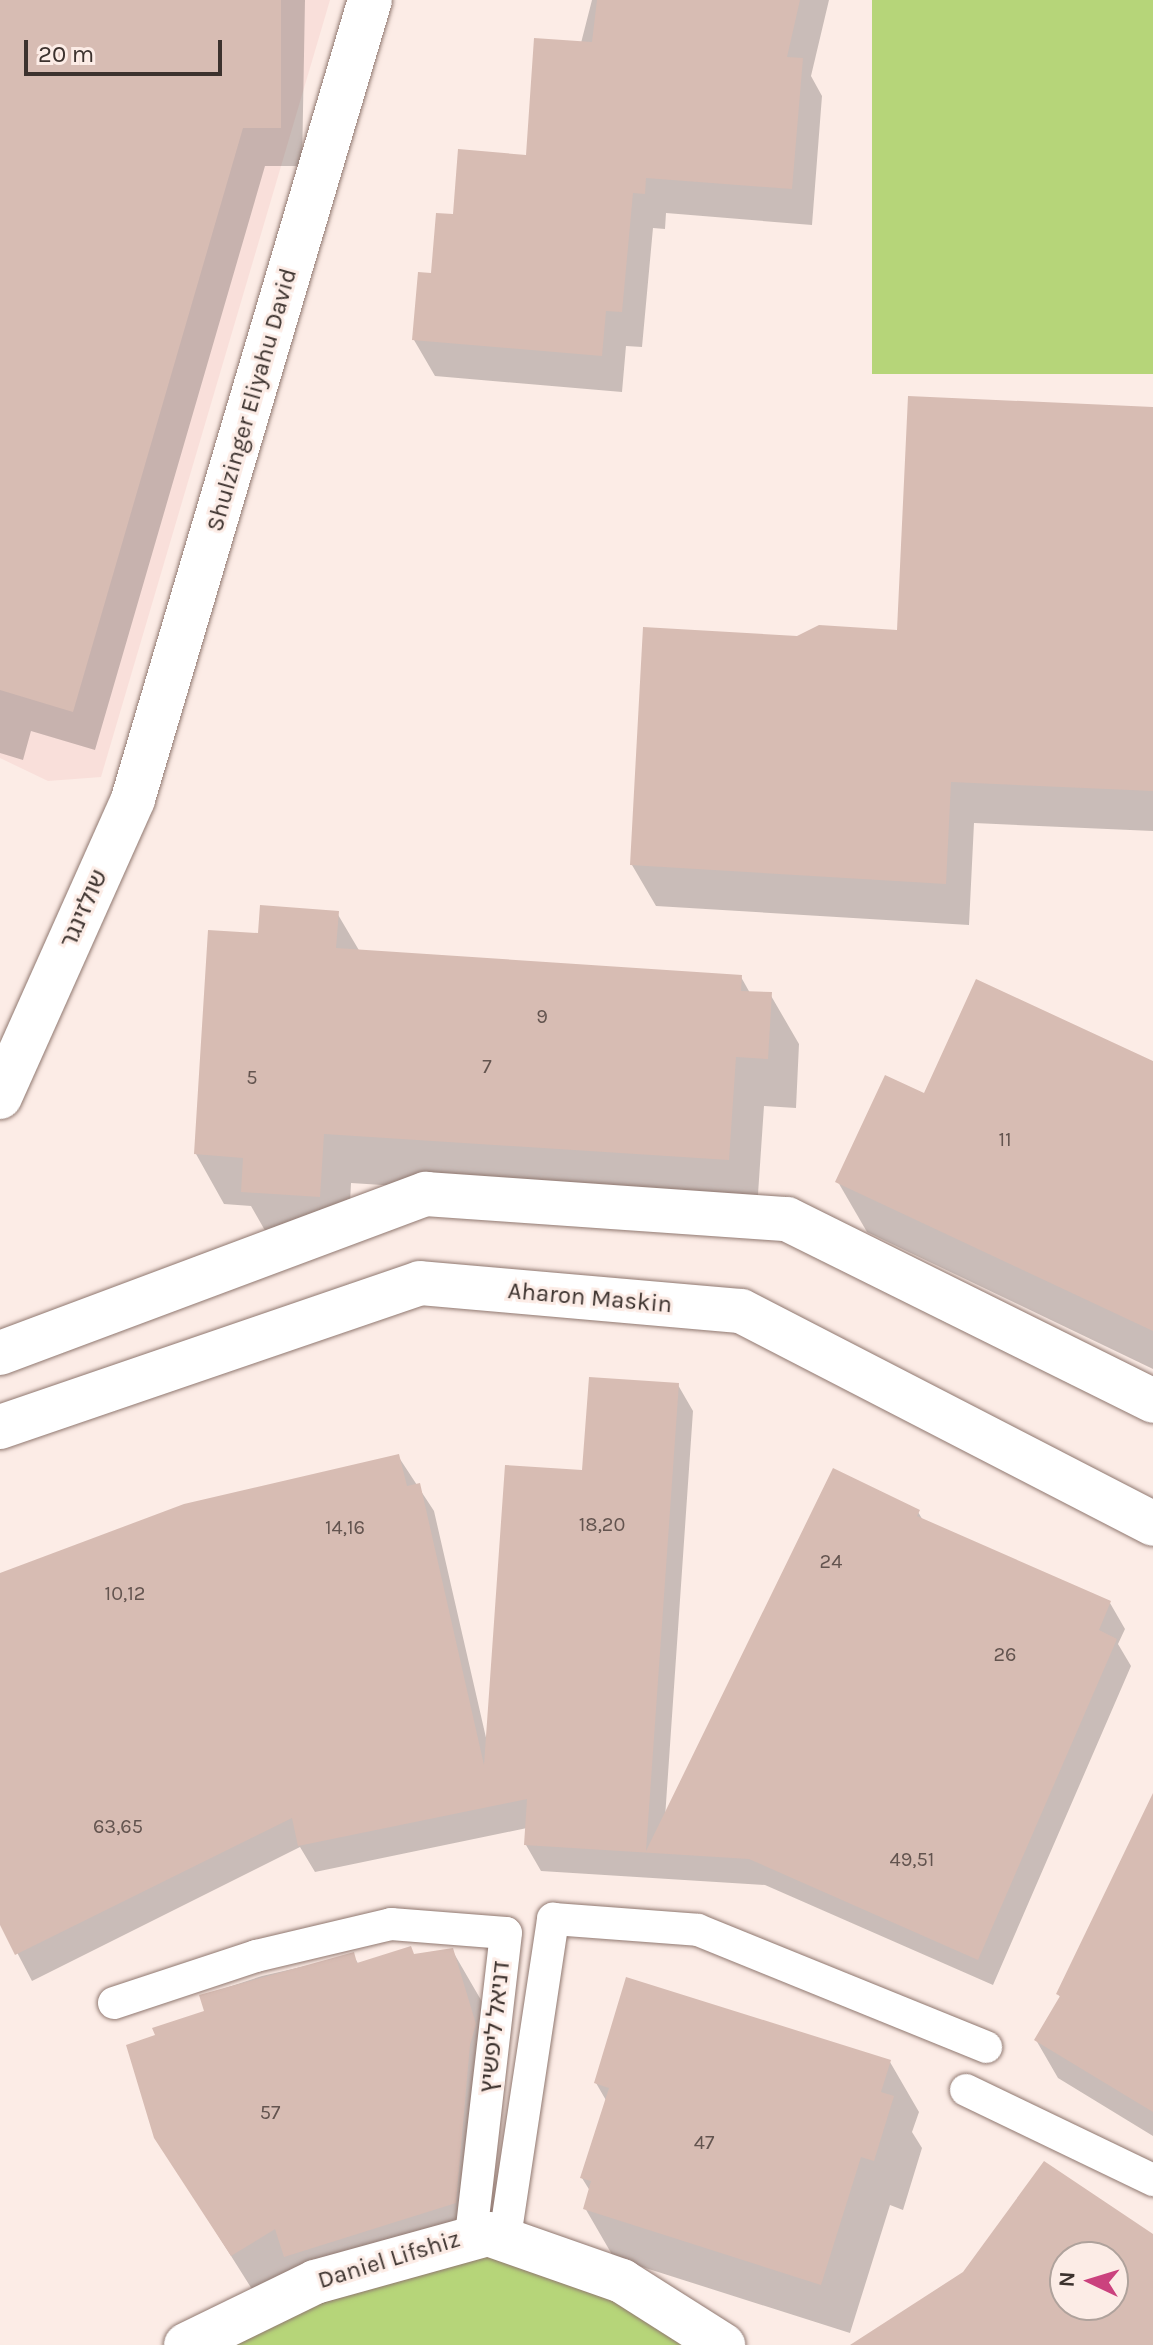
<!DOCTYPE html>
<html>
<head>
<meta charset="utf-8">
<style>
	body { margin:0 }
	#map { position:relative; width:1153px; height:2345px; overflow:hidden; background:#fcece6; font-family:Karla,"Noto Sans Hebrew",sans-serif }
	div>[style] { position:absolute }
	.education>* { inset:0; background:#f9dfda }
	.green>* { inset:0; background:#b6d579; transform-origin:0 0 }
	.shadow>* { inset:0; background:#0003 }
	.building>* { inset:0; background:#d7bcb3 }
	.roads { filter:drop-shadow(0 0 2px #907870) drop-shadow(0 0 2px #907870) }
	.lane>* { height:32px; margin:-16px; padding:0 16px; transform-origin:16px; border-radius:16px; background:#fff }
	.street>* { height:44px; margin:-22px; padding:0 22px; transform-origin:22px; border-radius:22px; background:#fff }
	.secondary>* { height:44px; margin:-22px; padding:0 22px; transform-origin:22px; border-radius:22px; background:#fff }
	span { translate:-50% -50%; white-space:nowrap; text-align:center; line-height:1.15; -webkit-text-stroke:6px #fcece6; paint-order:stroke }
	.number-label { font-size:20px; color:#63544f }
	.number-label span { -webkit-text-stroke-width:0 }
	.street-label { font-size:24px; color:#3c322e }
	.north { position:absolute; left:1049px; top:2241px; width:80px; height:80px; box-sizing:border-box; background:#fcece6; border:2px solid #afa29c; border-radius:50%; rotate:274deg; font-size:22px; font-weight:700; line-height:32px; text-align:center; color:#3c322e }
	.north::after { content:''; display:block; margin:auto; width:28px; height:36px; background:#cb427e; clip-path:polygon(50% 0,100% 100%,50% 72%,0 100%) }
	.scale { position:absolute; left:24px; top:40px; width:198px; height:36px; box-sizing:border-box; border:4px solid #3c322e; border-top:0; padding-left:10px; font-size:24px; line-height:28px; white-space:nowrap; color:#3c322e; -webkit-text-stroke:6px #fcece6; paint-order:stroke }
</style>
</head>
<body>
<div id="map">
	<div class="education">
		<div style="clip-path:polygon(0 0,330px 0,101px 777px,48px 781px,0 758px)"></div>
	</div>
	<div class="green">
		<div style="left:872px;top:0;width:281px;height:374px"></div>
		<div style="clip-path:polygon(471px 2235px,723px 2345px,186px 2345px)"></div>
	</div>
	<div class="shadow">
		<div style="clip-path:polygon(0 0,305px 0,302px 166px,265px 166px,95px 750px,31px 731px,23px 760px,0 753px)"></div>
		<div style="clip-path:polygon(592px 0,829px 0,811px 76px,822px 96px,812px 225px,666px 213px,665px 229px,653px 228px,642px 347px,626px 346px,622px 392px,435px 376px,414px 340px,454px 216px,528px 157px,581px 43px)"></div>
		<div style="clip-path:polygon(1153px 409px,1153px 831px,974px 823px,969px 925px,656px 906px,632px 865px,797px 638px,898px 632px)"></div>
		<div style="clip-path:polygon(337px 913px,360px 952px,741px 977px,750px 993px,770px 994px,799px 1044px,796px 1108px,764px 1106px,757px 1209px,351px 1183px,348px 1246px,271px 1241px,251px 1206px,224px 1204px,196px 1154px,259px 935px)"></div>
		<div style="clip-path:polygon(1153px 1063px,1153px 1369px,867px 1232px,838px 1182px,924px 1095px)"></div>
		<div style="clip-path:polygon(678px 1385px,693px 1411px,665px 1818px,918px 1512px,924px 1522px,1110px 1603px,1125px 1629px,1118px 1644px,1131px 1666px,993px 1985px,765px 1885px,541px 1871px,526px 1845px,527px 1828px,315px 1872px,300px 1847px,32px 1981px,0 1920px,0 1576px,398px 1456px,434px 1511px,487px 1742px,584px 1473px)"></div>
		<div style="clip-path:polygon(1153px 1798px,1153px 2136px,1058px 2078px,1036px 2040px,1061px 1998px,1058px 1994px)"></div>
		<div style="clip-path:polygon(452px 1950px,481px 2000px,504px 2076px,483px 2253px,315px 2306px,262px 2305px,156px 2137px,158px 2036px,207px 2012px,201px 1996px,262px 1976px,353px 1955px,359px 1965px)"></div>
		<div style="clip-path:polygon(890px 2062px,919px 2112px,912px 2132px,922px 2148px,903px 2210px,890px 2205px,850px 2333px,614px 2258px,585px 2208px,590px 2191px,582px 2178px,607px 2102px,596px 2083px)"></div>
	</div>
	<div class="building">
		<div style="clip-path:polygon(0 0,281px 0,281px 128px,243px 128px,73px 712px,0 690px)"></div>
		<div style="clip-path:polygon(597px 0,800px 0,787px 57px,803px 58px,792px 189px,646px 178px,645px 194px,633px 193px,622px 312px,606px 311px,602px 356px,412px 340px,418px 272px,431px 273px,436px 213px,453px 214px,458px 149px,526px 155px,534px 38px,592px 42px)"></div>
		<div style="clip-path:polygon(908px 396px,1153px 407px,1153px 791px,951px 782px,946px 884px,630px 865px,643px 627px,797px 636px,819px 625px,897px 630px)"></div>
		<div style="clip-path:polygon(260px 905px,339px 911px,336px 948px,742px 975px,741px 991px,772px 992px,768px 1059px,736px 1057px,729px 1160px,324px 1134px,320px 1197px,241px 1192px,243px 1158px,194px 1154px,208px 930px,258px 933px)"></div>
		<div style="clip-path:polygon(976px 979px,1153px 1061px,1153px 1331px,835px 1182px,885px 1075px,924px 1093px)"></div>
		<div style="clip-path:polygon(589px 1377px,679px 1383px,646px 1851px,833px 1468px,920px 1510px,917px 1516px,1111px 1601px,1099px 1630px,1117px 1639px,978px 1960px,749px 1859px,524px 1845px,527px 1799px,298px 1846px,292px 1818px,15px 1955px,0 1925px,0 1573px,184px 1504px,399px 1454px,407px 1486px,420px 1483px,484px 1765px,505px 1465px,582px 1470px)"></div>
		<div style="clip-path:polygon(1153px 1793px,1153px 2112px,1034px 2040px,1060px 1996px,1056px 1994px)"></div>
		<div style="clip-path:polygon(411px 1946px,414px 1954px,453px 1948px,476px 2024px,470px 2045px,456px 2203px,284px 2257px,275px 2229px,231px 2256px,154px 2138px,126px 2045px,155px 2035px,152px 2028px,204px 2011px,199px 1995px,354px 1952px,357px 1963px)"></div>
		<div style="clip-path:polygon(626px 1977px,891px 2060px,881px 2092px,894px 2096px,874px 2161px,861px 2157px,821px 2285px,583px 2209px,591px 2181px,580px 2178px,609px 2088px,594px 2083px)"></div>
		<div style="clip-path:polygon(evenodd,1044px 2161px,1153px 2234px,1153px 2345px,850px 2345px,963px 2272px,1044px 2161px,1065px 2257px,1113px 2257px,1113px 2305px,1065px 2305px,1065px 2257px)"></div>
	</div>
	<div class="roads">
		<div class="lane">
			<div style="left:114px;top:2003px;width:150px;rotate:-18.3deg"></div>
			<div style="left:256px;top:1956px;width:139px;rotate:-13.3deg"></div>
			<div style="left:391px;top:1924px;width:115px;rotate:4.5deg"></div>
			<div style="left:506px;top:1933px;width:304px;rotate:96.6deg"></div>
			<div style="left:966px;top:2090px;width:208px;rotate:25.7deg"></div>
			<div style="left:505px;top:2237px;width:322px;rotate:-81.4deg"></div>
			<div style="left:553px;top:1919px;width:145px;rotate:4.3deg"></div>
			<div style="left:698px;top:1930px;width:311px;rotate:22.1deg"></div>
		</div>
		<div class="street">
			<div style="left:0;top:1097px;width:326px;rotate:-65.9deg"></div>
			<div style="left:133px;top:799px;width:833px;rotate:-73.48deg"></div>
			<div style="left:186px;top:2345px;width:144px;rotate:-26deg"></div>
			<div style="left:315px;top:2282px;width:180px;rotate:-15.5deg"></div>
			<div style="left:488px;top:2234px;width:142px;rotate:19.3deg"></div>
			<div style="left:622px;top:2281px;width:120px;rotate:32.4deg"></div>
		</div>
		<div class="secondary">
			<div style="left:0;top:1353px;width:455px;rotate:-20.5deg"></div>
			<div style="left:426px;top:1194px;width:362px;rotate:4deg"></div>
			<div style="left:787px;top:1219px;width:409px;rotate:26.4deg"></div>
			<div style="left:0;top:1427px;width:444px;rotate:-18.9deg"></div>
			<div style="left:420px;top:1283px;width:322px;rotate:5deg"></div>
			<div style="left:741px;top:1311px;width:464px;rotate:27.3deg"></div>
		</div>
	</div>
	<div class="number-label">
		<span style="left:542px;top:1016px">9</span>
		<span style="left:487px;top:1066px">7</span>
		<span style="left:252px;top:1077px">5</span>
		<span style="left:1005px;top:1139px">11</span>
		<span style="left:602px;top:1524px">18,20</span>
		<span style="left:345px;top:1527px">14,16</span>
		<span style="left:831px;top:1561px">24</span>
		<span style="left:125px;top:1593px">10,12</span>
		<span style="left:1005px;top:1654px">26</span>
		<span style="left:118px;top:1826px">63,65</span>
		<span style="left:912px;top:1859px">49,51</span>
		<span style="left:270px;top:2112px">57</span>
		<span style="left:704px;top:2142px">47</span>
	</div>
	<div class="street-label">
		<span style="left:252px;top:400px;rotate:-74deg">Shulzinger Eliyahu David</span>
		<span style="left:84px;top:909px;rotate:-66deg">שולזינגר</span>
		<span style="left:590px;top:1298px;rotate:5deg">Aharon Maskin</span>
		<span style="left:495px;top:2027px;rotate:-84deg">דניאל ליפשיץ</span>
		<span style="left:389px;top:2260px;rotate:-17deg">Daniel Lifshiz</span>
	</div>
	<div class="north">N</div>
	<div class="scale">20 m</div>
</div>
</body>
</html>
